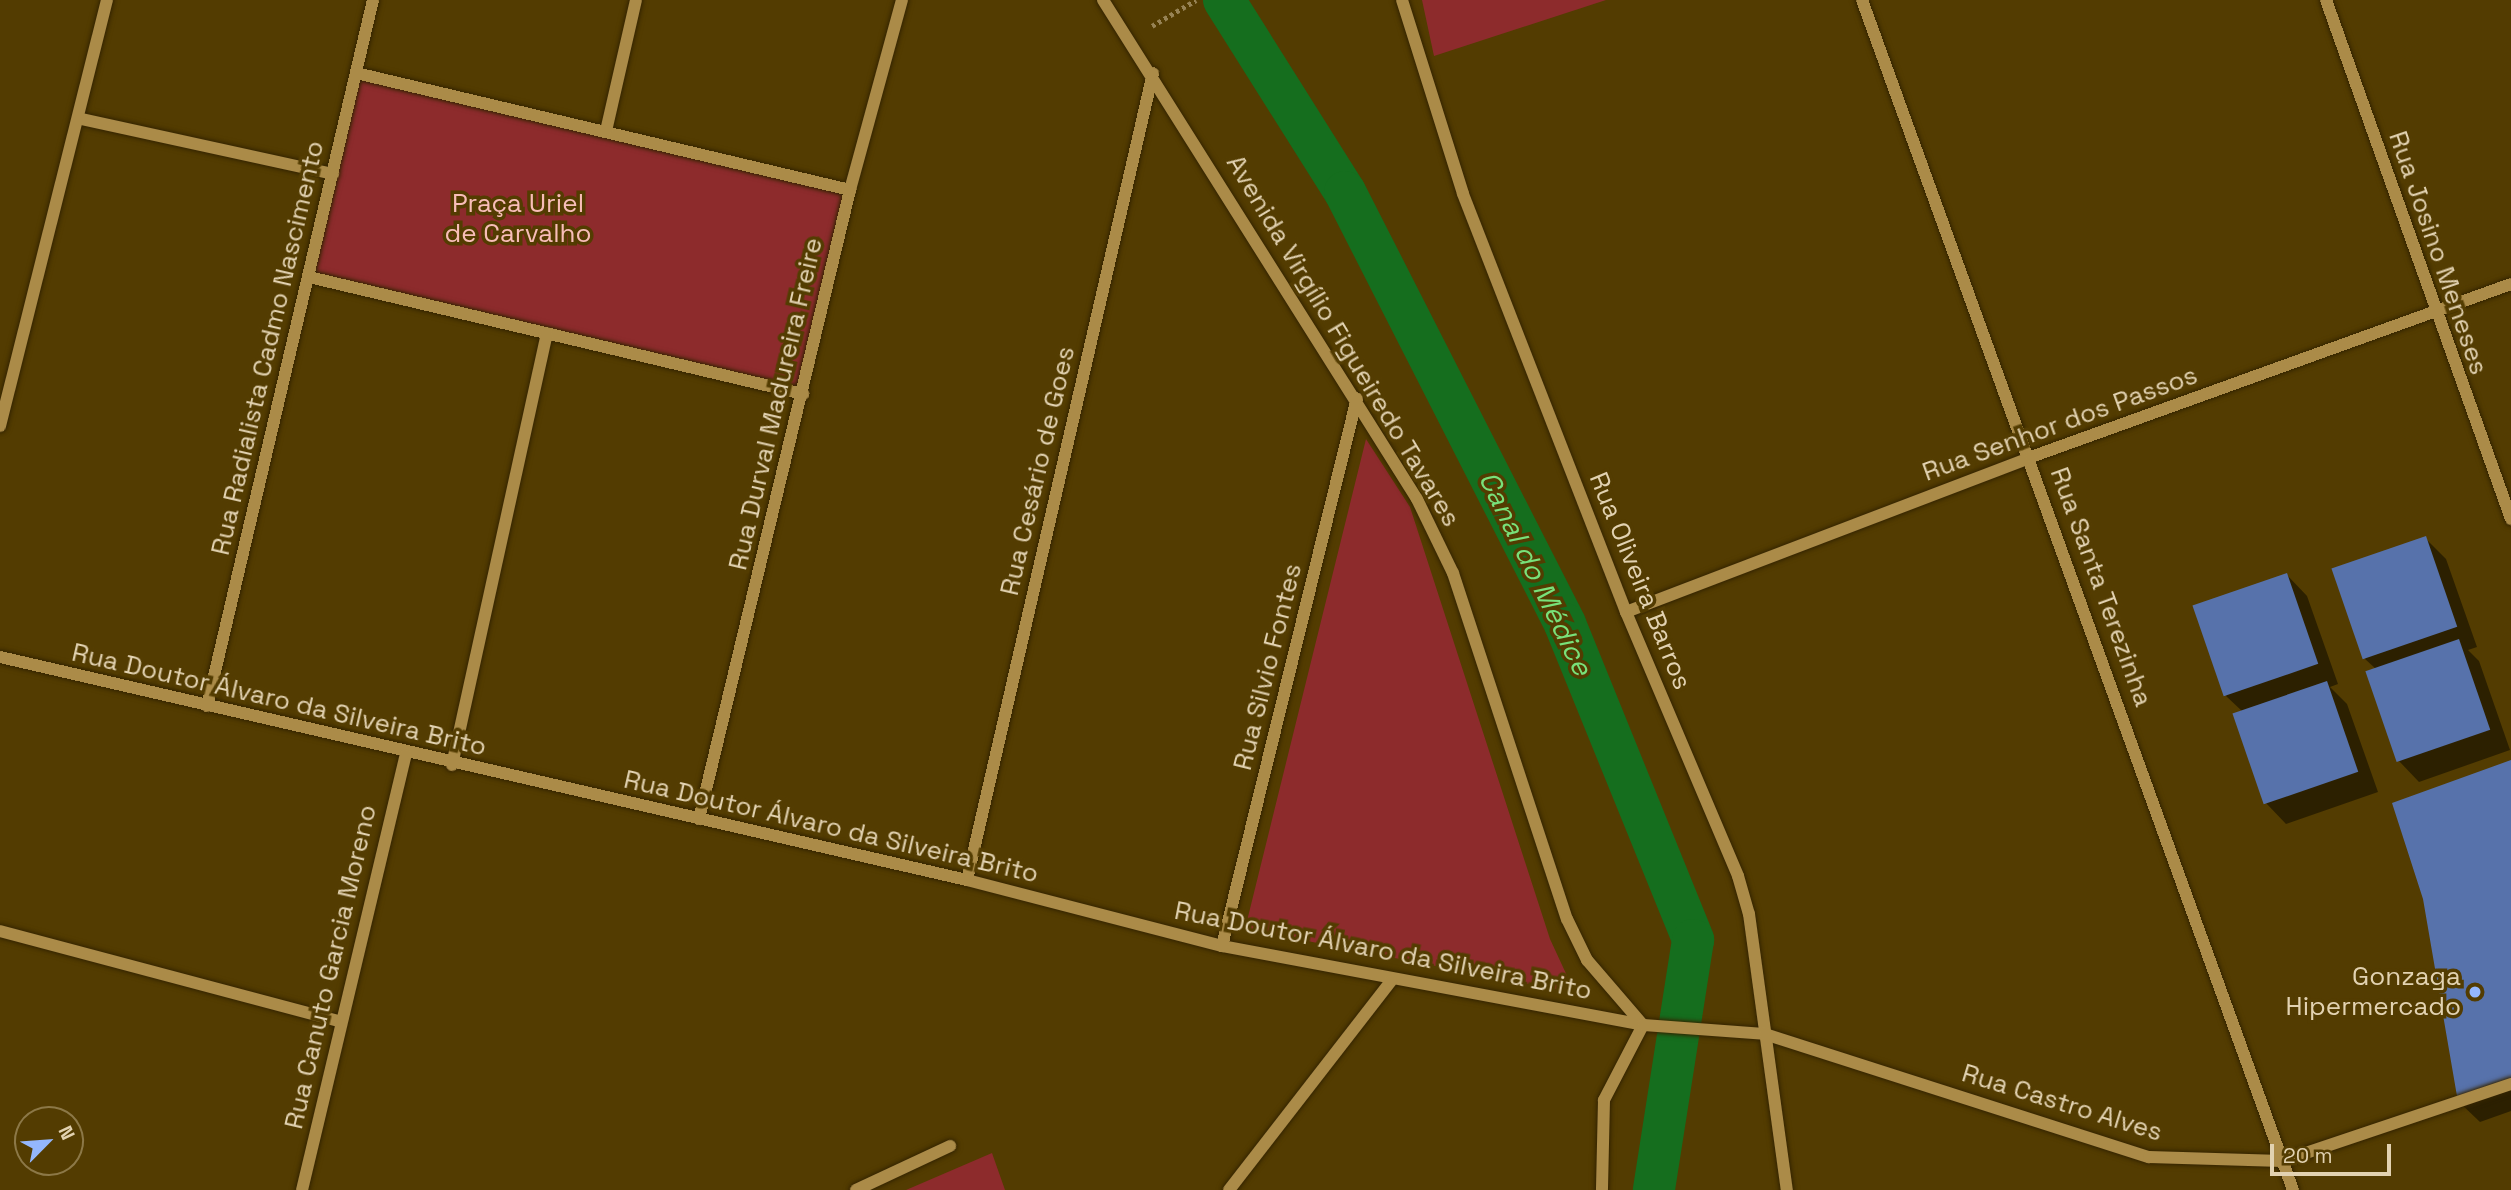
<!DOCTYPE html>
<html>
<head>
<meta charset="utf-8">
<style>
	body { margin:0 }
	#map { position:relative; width:2511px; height:1190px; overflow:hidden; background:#533c01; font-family:"Space Grotesk",sans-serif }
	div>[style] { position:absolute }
	.green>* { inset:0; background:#8d2b2c; transform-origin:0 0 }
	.shadow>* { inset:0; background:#0007 }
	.canal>* { height:42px; margin:-21px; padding:0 21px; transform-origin:21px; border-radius:21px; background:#156e1e }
	.building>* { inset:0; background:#5772ab; transform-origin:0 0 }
	.path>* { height:4.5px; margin-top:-2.25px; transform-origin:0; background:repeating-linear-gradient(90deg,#978355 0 3.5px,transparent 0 7px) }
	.roads { filter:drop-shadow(0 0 2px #342400) drop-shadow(0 0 2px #342400) }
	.minor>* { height:12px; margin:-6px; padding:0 6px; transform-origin:6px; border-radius:6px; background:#ab8b48 }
	.dots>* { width:19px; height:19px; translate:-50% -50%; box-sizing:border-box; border:4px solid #533c01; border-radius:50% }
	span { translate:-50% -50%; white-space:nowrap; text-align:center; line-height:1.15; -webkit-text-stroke:7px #533c01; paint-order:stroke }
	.park-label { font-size:26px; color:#f8bdb8 }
	.street-label { font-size:26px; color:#e2d2b1 }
	.poi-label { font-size:26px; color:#e2d2b1 }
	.right { translate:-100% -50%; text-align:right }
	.water-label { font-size:28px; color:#78e17a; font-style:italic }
	.north { position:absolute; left:14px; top:1106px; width:70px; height:70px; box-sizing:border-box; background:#533c01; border:2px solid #8c7847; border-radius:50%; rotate:65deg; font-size:19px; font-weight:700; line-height:28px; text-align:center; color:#e2d2b1 }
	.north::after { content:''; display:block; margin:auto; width:24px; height:32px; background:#94b7fd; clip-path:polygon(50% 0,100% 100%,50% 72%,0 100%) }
	.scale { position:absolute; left:2270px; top:1144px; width:121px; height:32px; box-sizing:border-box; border:4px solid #e2d2b1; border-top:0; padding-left:9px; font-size:21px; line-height:24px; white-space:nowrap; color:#e2d2b1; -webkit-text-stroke:5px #533c01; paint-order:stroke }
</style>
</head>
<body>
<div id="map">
	<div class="green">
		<div style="clip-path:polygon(1422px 0,1606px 0,1434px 56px)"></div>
		<div style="left:356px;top:73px;width:508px;height:209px;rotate:13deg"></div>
		<div style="clip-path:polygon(1366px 439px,1410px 507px,1550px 939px,1575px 993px,1245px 929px)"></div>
		<div style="clip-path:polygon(992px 1153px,1005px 1190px,906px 1190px)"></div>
	</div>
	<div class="shadow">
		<div style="clip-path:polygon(2425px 538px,2446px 559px,2477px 647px,2468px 650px,2479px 661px,2510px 750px,2419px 782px,2399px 761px,2376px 669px,2365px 659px)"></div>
		<div style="clip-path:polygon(2287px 575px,2307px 596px,2338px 684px,2330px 687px,2347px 704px,2378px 792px,2286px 824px,2266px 803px,2243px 712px,2226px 696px)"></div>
		<div style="clip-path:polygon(2511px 762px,2511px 1111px,2480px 1122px,2459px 1102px)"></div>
	</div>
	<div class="canal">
		<div style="left:1224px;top:0;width:227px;rotate:57.8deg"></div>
		<div style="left:1345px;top:192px;width:485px;rotate:63deg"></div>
		<div style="left:1565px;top:624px;width:341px;rotate:67.9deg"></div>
		<div style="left:1693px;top:940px;width:253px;rotate:98.9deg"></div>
	</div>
	<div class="building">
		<div style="left:2426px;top:536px;width:96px;height:100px;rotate:71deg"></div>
		<div style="left:2287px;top:573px;width:96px;height:100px;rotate:71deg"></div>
		<div style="left:2459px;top:639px;width:96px;height:99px;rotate:71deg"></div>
		<div style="left:2327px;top:681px;width:96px;height:100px;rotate:71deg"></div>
		<div style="clip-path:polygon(2511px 760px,2511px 1084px,2458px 1102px,2423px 899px,2392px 803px)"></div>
	</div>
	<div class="path">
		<div style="left:1152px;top:26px;width:51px;rotate:-30.6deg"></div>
	</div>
	<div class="roads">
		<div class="minor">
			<div style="left:1103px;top:0;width:590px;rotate:57.82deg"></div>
			<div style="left:1417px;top:499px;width:82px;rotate:64.1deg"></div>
			<div style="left:1453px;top:573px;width:364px;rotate:71.8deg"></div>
			<div style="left:1567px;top:919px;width:46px;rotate:64deg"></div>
			<div style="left:1587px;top:960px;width:86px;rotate:49.3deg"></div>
			<div style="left:1643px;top:1025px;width:85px;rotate:117.5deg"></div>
			<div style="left:1604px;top:1100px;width:90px;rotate:91.3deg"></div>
			<div style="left:1402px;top:0;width:203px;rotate:72.5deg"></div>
			<div style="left:1463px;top:194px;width:449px;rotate:68.7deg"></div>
			<div style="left:1626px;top:612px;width:287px;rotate:67deg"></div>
			<div style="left:1738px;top:876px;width:40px;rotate:74deg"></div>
			<div style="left:1749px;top:914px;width:279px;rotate:82.2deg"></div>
			<div style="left:1862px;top:0;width:1266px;rotate:70.09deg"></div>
			<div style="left:2326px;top:0;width:551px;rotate:70.38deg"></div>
			<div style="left:356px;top:73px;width:508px;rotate:13.32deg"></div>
			<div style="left:81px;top:119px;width:258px;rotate:12.3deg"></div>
			<div style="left:606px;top:131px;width:134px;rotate:-77.1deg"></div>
			<div style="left:309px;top:277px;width:508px;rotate:13.32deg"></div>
			<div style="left:0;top:426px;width:439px;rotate:-75.9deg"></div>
			<div style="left:1626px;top:612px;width:434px;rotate:-20.9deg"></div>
			<div style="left:2031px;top:457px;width:510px;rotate:-19.82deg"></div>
			<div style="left:0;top:657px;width:992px;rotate:12.99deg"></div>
			<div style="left:967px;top:880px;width:263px;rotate:14.5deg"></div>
			<div style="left:1222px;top:946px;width:428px;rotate:10.6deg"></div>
			<div style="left:1643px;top:1025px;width:122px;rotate:4.2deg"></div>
			<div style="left:1765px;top:1034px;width:403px;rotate:17.8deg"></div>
			<div style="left:2149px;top:1157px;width:133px;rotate:1.7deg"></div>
			<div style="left:2282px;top:1161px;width:242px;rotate:-18.6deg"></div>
			<div style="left:207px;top:706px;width:725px;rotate:-76.77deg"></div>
			<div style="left:452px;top:765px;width:442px;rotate:-77.6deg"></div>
			<div style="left:699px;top:819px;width:647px;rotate:-76.5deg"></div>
			<div style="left:850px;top:190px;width:197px;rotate:-74.7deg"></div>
			<div style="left:967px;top:880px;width:828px;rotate:-77.02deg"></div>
			<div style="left:0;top:931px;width:351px;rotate:14.9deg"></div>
			<div style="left:1222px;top:946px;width:564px;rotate:-76.16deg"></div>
			<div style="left:302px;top:1190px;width:447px;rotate:-76.6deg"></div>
			<div style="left:856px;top:1190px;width:104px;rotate:-25.1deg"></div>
			<div style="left:1229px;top:1190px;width:264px;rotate:-52.2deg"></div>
		</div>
	</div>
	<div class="dots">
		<div style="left:2475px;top:992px;background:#94b7fd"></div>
	</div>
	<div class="park-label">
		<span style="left:518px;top:219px">Praça Uriel<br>de Carvalho</span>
	</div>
	<div class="street-label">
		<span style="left:2438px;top:253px;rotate:71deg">Rua Josino Meneses</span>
		<span style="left:1343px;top:341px;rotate:59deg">Avenida Virgílio Figueiredo Tavares</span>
		<span style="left:268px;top:348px;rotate:-77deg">Rua Radialista Cadmo Nascimento</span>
		<span style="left:776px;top:404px;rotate:-77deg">Rua Durval Madureira Freire</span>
		<span style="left:2060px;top:424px;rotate:-20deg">Rua Senhor dos Passos</span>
		<span style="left:1038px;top:471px;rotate:-77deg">Rua Cesário de Goes</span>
		<span style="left:1640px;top:581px;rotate:68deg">Rua Oliveira Barros</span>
		<span style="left:2101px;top:587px;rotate:70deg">Rua Santa Terezinha</span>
		<span style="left:1268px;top:667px;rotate:-76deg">Rua Silvio Fontes</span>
		<span style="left:279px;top:700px;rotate:13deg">Rua Doutor Álvaro da Silveira Brito</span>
		<span style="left:831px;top:827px;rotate:13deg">Rua Doutor Álvaro da Silveira Brito</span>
		<span style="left:1383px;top:951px;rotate:11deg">Rua Doutor Álvaro da Silveira Brito</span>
		<span style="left:331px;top:967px;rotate:-77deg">Rua Canuto Garcia Moreno</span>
		<span style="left:2062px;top:1103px;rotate:17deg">Rua Castro Alves</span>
	</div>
	<div class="poi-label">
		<span class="right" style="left:2461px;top:992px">Gonzaga<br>Hipermercado</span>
	</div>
	<div class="water-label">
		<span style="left:1536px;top:573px;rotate:64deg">Canal do Médice</span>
	</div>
	<div class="north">N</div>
	<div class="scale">20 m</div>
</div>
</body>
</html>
